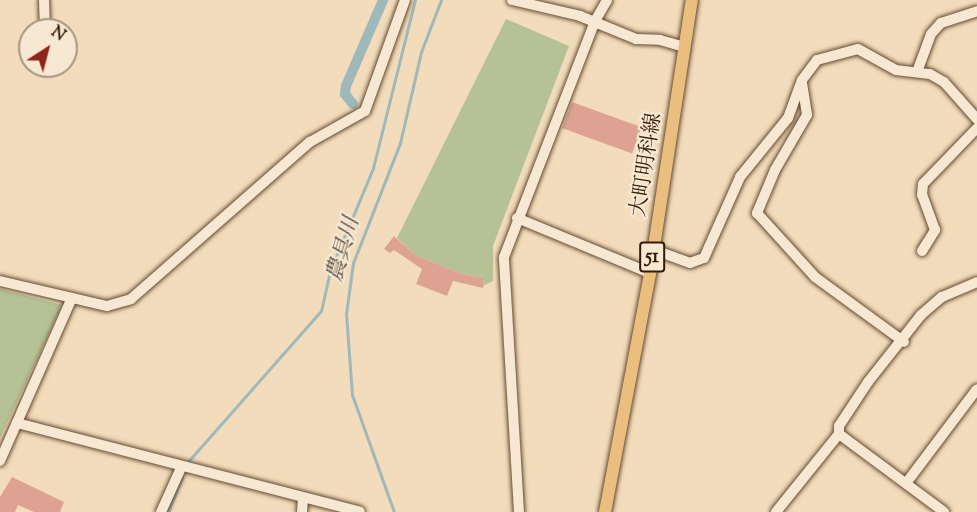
<!DOCTYPE html>
<html>
<head>
<meta charset="utf-8">
<style>
	body { margin:0 }
	#map { position:relative; width:977px; height:512px; overflow:hidden; background:#f3dcbb; font-family:"Sorts Mill Goudy","Noto Serif JP",serif }
	div>[style] { position:absolute }
	.green>* { inset:0; background:#b4c295 }
	.stream>* { height:3px; margin:-1.5px; padding:0 1.5px; transform-origin:1.5px; border-radius:1.5px; background:#9fb9ba }
	.canal>* { height:10px; margin:-5px; padding:0 5px; transform-origin:5px; border-radius:5px; background:#9fb9ba }
	.building>* { inset:0; background:#dda292; transform-origin:0 0 }
	.roads { filter:drop-shadow(0 0 2px #644a31) drop-shadow(0 0 2px #644a31) }
	.minor>* { height:10px; margin:-5px; padding:0 5px; transform-origin:5px; border-radius:5px; background:#f7e8d3 }
	.major>* { height:12px; margin:-6px; padding:0 6px; transform-origin:6px; border-radius:6px; background:#eabe7e }
	span { translate:-50% -50%; white-space:nowrap; text-align:center; line-height:1.15; -webkit-text-stroke:4.5px #f7e8d3; paint-order:stroke }
	.shield-label span { padding:2px 4px; background:#f7e8d3; border:2px solid; border-radius:4px; -webkit-text-stroke-width:0 }
	.shield-label { font-size:20px; color:#351903; font-weight:700 }
	.street-label { font-size:21px; color:#351903 }
	.water-label { font-size:22px; color:#55493a; font-style:italic }
	.north { position:absolute; left:18px; top:18px; width:60px; height:60px; box-sizing:border-box; background:#f7e8d3; border:2px solid #a99580; border-radius:50%; rotate:36deg; font-size:16px; font-weight:700; line-height:24px; text-align:center; color:#351903 }
	.north::after { content:''; display:block; margin:auto; width:21px; height:27px; background:#8f2418; clip-path:polygon(50% 0,100% 100%,50% 72%,0 100%) }
</style>
</head>
<body>
<div id="map">
	<div class="green">
		<div style="clip-path:polygon(506px 19px,569px 46px,493px 246px,493px 281px,483px 286px,484px 278px,462px 274px,415px 255px,397px 238px)"></div>
		<div style="clip-path:polygon(0 289px,62px 305px,0 438px)"></div>
	</div>
	<div class="stream">
		<div style="left:185px;top:465px;width:205px;rotate:-48.6deg"></div>
		<div style="left:321px;top:311px;width:41px;rotate:-77.3deg"></div>
		<div style="left:330px;top:271px;width:112px;rotate:-67.3deg"></div>
		<div style="left:373px;top:168px;width:173px;rotate:-76deg"></div>
		<div style="left:168px;top:512px;width:38px;rotate:-68deg"></div>
		<div style="left:394px;top:512px;width:124px;rotate:-109.7deg"></div>
		<div style="left:352px;top:395px;width:81px;rotate:-94.2deg"></div>
		<div style="left:346px;top:314px;width:51px;rotate:-82.2deg"></div>
		<div style="left:353px;top:263px;width:129px;rotate:-68.6deg"></div>
		<div style="left:400px;top:143px;width:93px;rotate:-77deg"></div>
		<div style="left:421px;top:52px;width:56px;rotate:-69deg"></div>
	</div>
	<div class="canal">
		<div style="left:353px;top:104px;width:13px;rotate:-129deg"></div>
		<div style="left:345px;top:94px;width:8px;rotate:-83deg"></div>
		<div style="left:346px;top:86px;width:94px;rotate:-66.7deg"></div>
	</div>
	<div class="building">
		<div style="left:572px;top:102px;width:74px;height:28px;rotate:20deg"></div>
		<div style="clip-path:polygon(394px 236px,415px 255px,462px 274px,484px 278px,483px 288px,453px 281px,447px 296px,416px 284px,422px 269px,394px 250px,390px 253px,384px 249px)"></div>
		<div style="clip-path:polygon(12px 477px,64px 502px,60px 512px,34px 512px,18px 505px,15px 512px,0 512px,0 497px)"></div>
	</div>
	<div class="roads">
		<div class="minor">
			<div style="left:44px;top:0;width:30px;rotate:88deg"></div>
			<div style="left:512px;top:0;width:70px;rotate:13.2deg"></div>
			<div style="left:580px;top:16px;width:61px;rotate:22.3deg"></div>
			<div style="left:636px;top:39px;width:24px;rotate:2deg"></div>
			<div style="left:660px;top:40px;width:26px;rotate:16deg"></div>
			<div style="left:917px;top:72px;width:40px;rotate:-69.8deg"></div>
			<div style="left:931px;top:34px;width:15px;rotate:-48deg"></div>
			<div style="left:941px;top:23px;width:38px;rotate:-18deg"></div>
			<div style="left:802px;top:83px;width:32px;rotate:81deg"></div>
			<div style="left:807px;top:115px;width:64px;rotate:120.2deg"></div>
			<div style="left:775px;top:170px;width:47px;rotate:112.7deg"></div>
			<div style="left:757px;top:213px;width:86px;rotate:47.8deg"></div>
			<div style="left:815px;top:277px;width:110px;rotate:36.1deg"></div>
			<div style="left:517px;top:218px;width:144px;rotate:22.5deg"></div>
			<div style="left:655px;top:242px;width:11px;rotate:63deg"></div>
			<div style="left:660px;top:252px;width:32px;rotate:20deg"></div>
			<div style="left:690px;top:263px;width:15px;rotate:-20deg"></div>
			<div style="left:704px;top:258px;width:89px;rotate:-66deg"></div>
			<div style="left:740px;top:177px;width:76px;rotate:-50.9deg"></div>
			<div style="left:788px;top:118px;width:40px;rotate:-69.8deg"></div>
			<div style="left:802px;top:80px;width:25px;rotate:-53deg"></div>
			<div style="left:817px;top:60px;width:42px;rotate:-15deg"></div>
			<div style="left:858px;top:49px;width:43px;rotate:28.9deg"></div>
			<div style="left:896px;top:70px;width:34px;rotate:7deg"></div>
			<div style="left:930px;top:74px;width:16px;rotate:30deg"></div>
			<div style="left:944px;top:82px;width:50px;rotate:48.3deg"></div>
			<div style="left:922px;top:251px;width:25px;rotate:-58deg"></div>
			<div style="left:935px;top:230px;width:37px;rotate:-110deg"></div>
			<div style="left:922px;top:195px;width:11px;rotate:-85deg"></div>
			<div style="left:923px;top:184px;width:78px;rotate:-46deg"></div>
			<div style="left:0;top:281px;width:110px;rotate:13.2deg"></div>
			<div style="left:107px;top:306px;width:25px;rotate:-16deg"></div>
			<div style="left:131px;top:299px;width:238px;rotate:-41.3deg"></div>
			<div style="left:310px;top:142px;width:63px;rotate:-29.4deg"></div>
			<div style="left:365px;top:111px;width:118px;rotate:-70.2deg"></div>
			<div style="left:17px;top:423px;width:354px;rotate:14.5deg"></div>
			<div style="left:839px;top:434px;width:131px;rotate:36.6deg"></div>
			<div style="left:0;top:461px;width:178px;rotate:-66.2deg"></div>
			<div style="left:907px;top:482px;width:116px;rotate:-53deg"></div>
			<div style="left:161px;top:512px;width:48px;rotate:-65.6deg"></div>
			<div style="left:302px;top:512px;width:14px;rotate:-86deg"></div>
			<div style="left:519px;top:512px;width:255px;rotate:-93.4deg"></div>
			<div style="left:504px;top:257px;width:253px;rotate:-68.9deg"></div>
			<div style="left:595px;top:21px;width:24px;rotate:-60deg"></div>
			<div style="left:776px;top:512px;width:100px;rotate:-51.1deg"></div>
			<div style="left:839px;top:434px;width:8px;rotate:-90deg"></div>
			<div style="left:839px;top:426px;width:53px;rotate:-56.6deg"></div>
			<div style="left:868px;top:382px;width:85px;rotate:-51.7deg"></div>
			<div style="left:921px;top:315px;width:28px;rotate:-41deg"></div>
			<div style="left:942px;top:297px;width:38px;rotate:-23deg"></div>
		</div>
		<div class="major">
			<div style="left:605px;top:512px;width:243px;rotate:-79.3deg"></div>
			<div style="left:650px;top:273px;width:276px;rotate:-81.3deg"></div>
		</div>
	</div>
	<div class="shield-label">
		<span style="left:652px;top:257px">51</span>
	</div>
	<div class="street-label">
		<span style="left:647px;top:165px;rotate:-81deg">大町明科線</span>
	</div>
	<div class="water-label">
		<span style="left:345px;top:250px;rotate:-74deg">農具川</span>
	</div>
	<div class="north">N</div>
</div>
</body>
</html>
